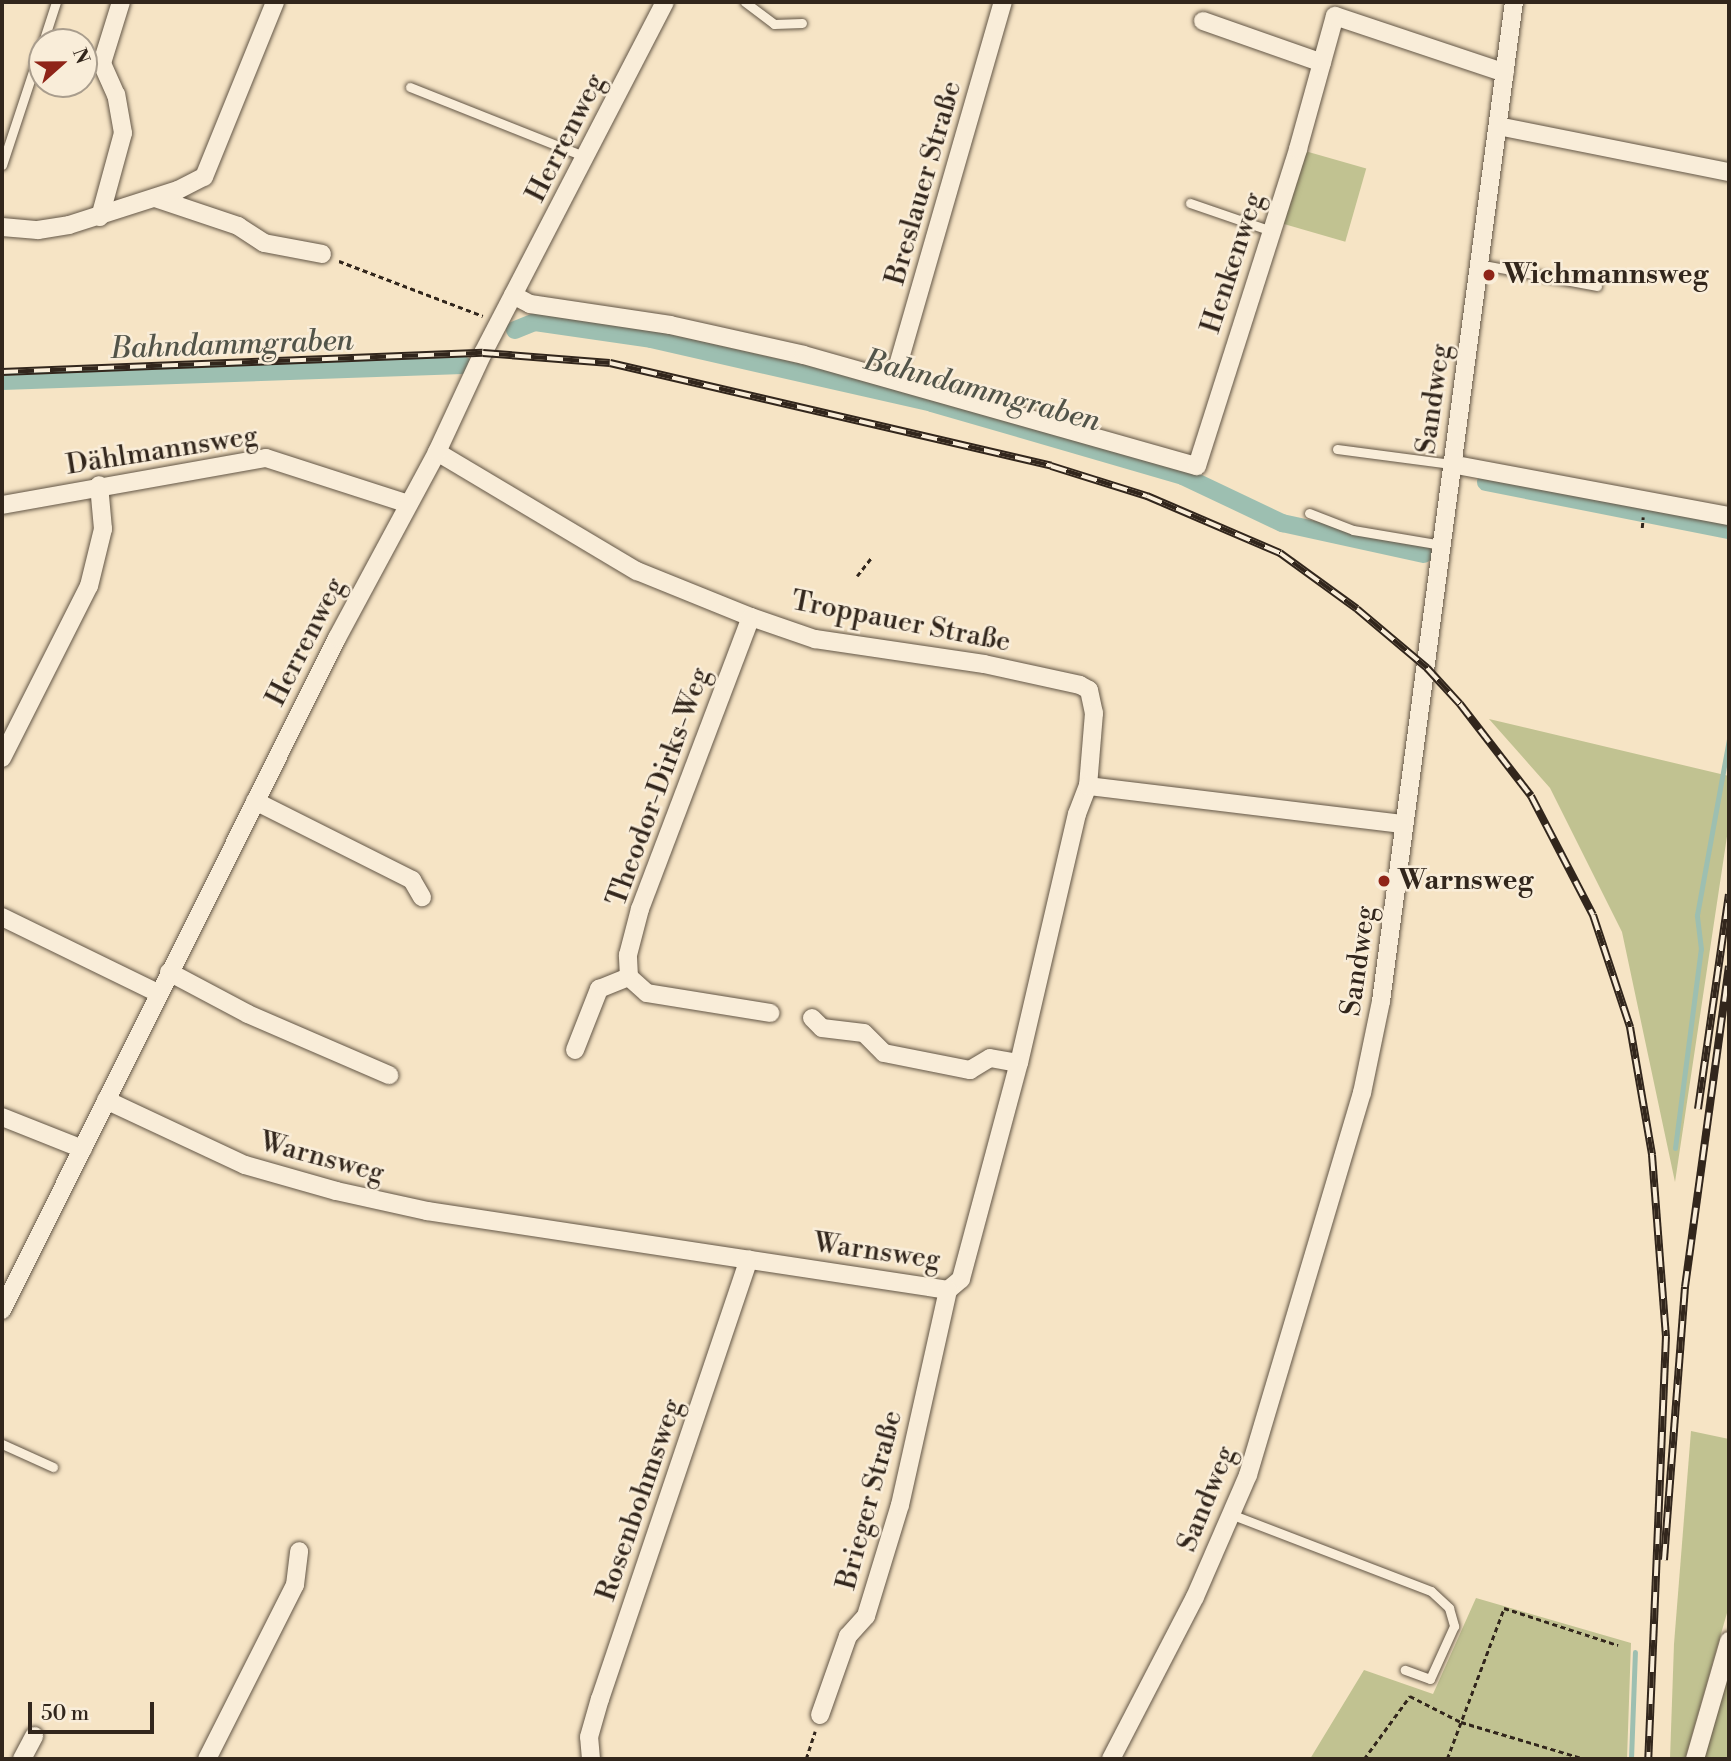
<!DOCTYPE html>
<html>
<head>
<meta charset="utf-8">
<style>
	body { margin:0 }
	#map { position:relative; width:1731px; height:1761px; overflow:hidden; background:#f6e4c5; font-family:"Libre Bodoni",serif }
	div>[style] { position:absolute }
	.green>* { inset:0; background:#c1c291; transform-origin:0 0 }
	.stream>* { height:5px; margin:-2.5px; padding:0 2.5px; transform-origin:2.5px; border-radius:2.5px; background:#9dbfb1 }
	.canal>* { height:18px; margin:-9px; padding:0 9px; transform-origin:9px; border-radius:9px; background:#9dbfb1 }
	.path>* { height:2.5px; margin-top:-1.25px; transform-origin:0; background:repeating-linear-gradient(90deg,#32261c 0 5px,transparent 0 8.5px) }
	.roads { filter:drop-shadow(0 0 2px #635646) drop-shadow(0 0 2px #635646) }
	.lane>* { height:9px; margin:-4.5px; padding:0 4.5px; transform-origin:4.5px; border-radius:4.5px; background:#f9edd9 }
	.street>* { height:18px; margin:-9px; padding:0 9px; transform-origin:9px; border-radius:9px; background:#f9edd9 }
	.rail>* { height:8px; margin-top:-4px; transform-origin:0; background:repeating-linear-gradient(90deg,#f9edd9 0 16px,#32261c 0 32px); box-sizing:border-box; border-block:2px solid #32261c }
	.dots>* { width:19px; height:19px; translate:-50% -50%; box-sizing:border-box; border:4px solid #f9edd9; border-radius:50% }
	span { translate:-50% -50%; white-space:nowrap; text-align:center; line-height:1.15; -webkit-text-stroke:5px #f9edd9; paint-order:stroke }
	.street-label { font-size:28px; color:#32261c }
	.poi-label { font-size:28px; color:#32261c; font-weight:700 }
	.left { translate:0 -50%; text-align:left }
	.water-label { font-size:30px; color:#525449; font-style:italic }
	.frame { position:absolute; inset:0; border:4px solid #32261c; pointer-events:none }
	.north { position:absolute; left:28px; top:28px; width:70px; height:70px; box-sizing:border-box; background:#f9edd9; border:2px solid #a99d8d; border-radius:50%; rotate:69deg; font-size:19px; font-weight:700; line-height:28px; text-align:center; color:#32261c }
	.north::after { content:''; display:block; margin:auto; width:24px; height:32px; background:#8f2418; clip-path:polygon(50% 0,100% 100%,50% 72%,0 100%) }
	.scale { position:absolute; left:28px; top:1702px; width:126px; height:32px; box-sizing:border-box; border:4px solid #32261c; border-top:0; padding-left:9px; font-size:21px; line-height:24px; white-space:nowrap; color:#32261c; -webkit-text-stroke:5px #f9edd9; paint-order:stroke }
</style>
</head>
<body>
<div id="map">
	<div class="green">
		<div style="left:1298px;top:149px;width:71px;height:76px;rotate:16deg"></div>
		<div style="clip-path:polygon(1489px 719px,1729px 776px,1729px 823px,1675px 1182px,1622px 932px,1550px 788px)"></div>
		<div style="clip-path:polygon(1691px 1431px,1729px 1439px,1729px 1606px,1685px 1759px,1670px 1759px,1674px 1644px)"></div>
		<div style="clip-path:polygon(1476px 1598px,1631px 1643px,1627px 1759px,1310px 1759px,1364px 1670px,1433px 1694px)"></div>
		<div style="clip-path:polygon(1729px 1667px,1729px 1759px,1703px 1759px)"></div>
	</div>
	<div class="stream">
		<div style="left:1675px;top:1148px;width:201px;rotate:-82.6deg"></div>
		<div style="left:1701px;top:949px;width:34px;rotate:-97deg"></div>
		<div style="left:1697px;top:915px;width:179px;rotate:-79.7deg"></div>
		<div style="left:1631px;top:1759px;width:107px;rotate:-87.9deg"></div>
	</div>
	<div class="canal">
		<div style="left:515px;top:330px;width:22px;rotate:-22deg"></div>
		<div style="left:535px;top:322px;width:117px;rotate:8.3deg"></div>
		<div style="left:651px;top:339px;width:288px;rotate:12.8deg"></div>
		<div style="left:932px;top:403px;width:261px;rotate:16.2deg"></div>
		<div style="left:1183px;top:476px;width:110px;rotate:25.4deg"></div>
		<div style="left:1282px;top:523px;width:145px;rotate:12.3deg"></div>
		<div style="left:2px;top:381px;width:461px;rotate:-2deg"></div>
		<div style="left:1486px;top:482px;width:248px;rotate:11.2deg"></div>
	</div>
	<div class="path">
		<div style="left:339px;top:261px;width:154px;rotate:20.9deg"></div>
		<div style="left:1642px;top:528px;width:11px;rotate:-85deg"></div>
		<div style="left:857px;top:576px;width:24px;rotate:-52deg"></div>
		<div style="left:806px;top:1759px;width:29px;rotate:-72deg"></div>
		<div style="left:1364px;top:1759px;width:78px;rotate:-53.9deg"></div>
		<div style="left:1410px;top:1696px;width:57px;rotate:27deg"></div>
		<div style="left:1461px;top:1722px;width:129px;rotate:16.6deg"></div>
		<div style="left:1447px;top:1759px;width:161px;rotate:-69.3deg"></div>
		<div style="left:1504px;top:1608px;width:120px;rotate:18deg"></div>
	</div>
	<div class="roads">
		<div class="lane">
			<div style="left:745px;top:2px;width:36px;rotate:37deg"></div>
			<div style="left:774px;top:24px;width:28px;rotate:-2deg"></div>
			<div style="left:43px;top:42px;width:42px;rotate:-72deg"></div>
			<div style="left:410px;top:87px;width:189px;rotate:21.7deg"></div>
			<div style="left:2px;top:165px;width:127px;rotate:-71.7deg"></div>
			<div style="left:1190px;top:203px;width:87px;rotate:18.9deg"></div>
			<div style="left:1478px;top:264px;width:121px;rotate:10.5deg"></div>
			<div style="left:1337px;top:449px;width:115px;rotate:7.5deg"></div>
			<div style="left:1309px;top:513px;width:47px;rotate:21.1deg"></div>
			<div style="left:1353px;top:530px;width:90px;rotate:9.6deg"></div>
			<div style="left:2px;top:1444px;width:56px;rotate:24.3deg"></div>
			<div style="left:1233px;top:1515px;width:212px;rotate:21deg"></div>
			<div style="left:1431px;top:1591px;width:25px;rotate:43deg"></div>
			<div style="left:1449px;top:1608px;width:19px;rotate:74deg"></div>
			<div style="left:1454px;top:1626px;width:58px;rotate:114.4deg"></div>
			<div style="left:1430px;top:1679px;width:27px;rotate:-160deg"></div>
		</div>
		<div class="street">
			<div style="left:1203px;top:21px;width:126px;rotate:19.4deg"></div>
			<div style="left:1498px;top:126px;width:236px;rotate:11.3deg"></div>
			<div style="left:155px;top:198px;width:88px;rotate:18.6deg"></div>
			<div style="left:238px;top:226px;width:31px;rotate:33deg"></div>
			<div style="left:264px;top:243px;width:59px;rotate:10.7deg"></div>
			<div style="left:100px;top:217px;width:87px;rotate:-74.7deg"></div>
			<div style="left:123px;top:133px;width:39px;rotate:-100deg"></div>
			<div style="left:116px;top:95px;width:35px;rotate:-114deg"></div>
			<div style="left:102px;top:63px;width:64px;rotate:-72.7deg"></div>
			<div style="left:2px;top:227px;width:36px;rotate:5deg"></div>
			<div style="left:38px;top:230px;width:31px;rotate:-9deg"></div>
			<div style="left:69px;top:225px;width:114px;rotate:-17.8deg"></div>
			<div style="left:178px;top:190px;width:29px;rotate:-27deg"></div>
			<div style="left:204px;top:177px;width:189px;rotate:-67.9deg"></div>
			<div style="left:513px;top:295px;width:19px;rotate:28deg"></div>
			<div style="left:530px;top:304px;width:142px;rotate:8.5deg"></div>
			<div style="left:670px;top:325px;width:137px;rotate:12.6deg"></div>
			<div style="left:804px;top:355px;width:408px;rotate:15.8deg"></div>
			<div style="left:1197px;top:466px;width:333px;rotate:-72.3deg"></div>
			<div style="left:1298px;top:149px;width:138px;rotate:-74.5deg"></div>
			<div style="left:1335px;top:16px;width:179px;rotate:18.5deg"></div>
			<div style="left:894px;top:379px;width:392px;rotate:-73.9deg"></div>
			<div style="left:437px;top:452px;width:233px;rotate:30.8deg"></div>
			<div style="left:637px;top:571px;width:123px;rotate:22deg"></div>
			<div style="left:751px;top:617px;width:68px;rotate:19deg"></div>
			<div style="left:815px;top:639px;width:171px;rotate:8.4deg"></div>
			<div style="left:984px;top:664px;width:98px;rotate:12.3deg"></div>
			<div style="left:1080px;top:685px;width:10px;rotate:29deg"></div>
			<div style="left:1089px;top:690px;width:24px;rotate:78deg"></div>
			<div style="left:1094px;top:713px;width:73px;rotate:94.7deg"></div>
			<div style="left:1451px;top:464px;width:283px;rotate:10.6deg"></div>
			<div style="left:2px;top:505px;width:268px;rotate:-10.1deg"></div>
			<div style="left:266px;top:458px;width:149px;rotate:17.9deg"></div>
			<div style="left:2px;top:758px;width:193px;rotate:-63.2deg"></div>
			<div style="left:89px;top:586px;width:59px;rotate:-76.2deg"></div>
			<div style="left:103px;top:529px;width:44px;rotate:-95.2deg"></div>
			<div style="left:255px;top:801px;width:176px;rotate:26.7deg"></div>
			<div style="left:412px;top:880px;width:20px;rotate:60deg"></div>
			<div style="left:2px;top:917px;width:174px;rotate:26deg"></div>
			<div style="left:169px;top:972px;width:89px;rotate:28deg"></div>
			<div style="left:248px;top:1014px;width:154px;rotate:23.4deg"></div>
			<div style="left:629px;top:977px;width:22px;rotate:-93deg"></div>
			<div style="left:628px;top:955px;width:48px;rotate:-75.4deg"></div>
			<div style="left:640px;top:909px;width:312px;rotate:-69.2deg"></div>
			<div style="left:812px;top:1018px;width:14px;rotate:45deg"></div>
			<div style="left:822px;top:1028px;width:42px;rotate:6.8deg"></div>
			<div style="left:864px;top:1033px;width:28px;rotate:45deg"></div>
			<div style="left:884px;top:1053px;width:88px;rotate:11.2deg"></div>
			<div style="left:970px;top:1070px;width:23px;rotate:-31deg"></div>
			<div style="left:990px;top:1058px;width:29px;rotate:10deg"></div>
			<div style="left:575px;top:1050px;width:66px;rotate:-68.5deg"></div>
			<div style="left:599px;top:989px;width:32px;rotate:-22deg"></div>
			<div style="left:629px;top:977px;width:24px;rotate:42deg"></div>
			<div style="left:647px;top:993px;width:125px;rotate:9.2deg"></div>
			<div style="left:106px;top:1100px;width:153px;rotate:25.1deg"></div>
			<div style="left:245px;top:1165px;width:95px;rotate:15.9deg"></div>
			<div style="left:336px;top:1191px;width:93px;rotate:12.4deg"></div>
			<div style="left:427px;top:1211px;width:527px;rotate:8.62deg"></div>
			<div style="left:948px;top:1290px;width:17px;rotate:-40deg"></div>
			<div style="left:961px;top:1279px;width:224px;rotate:-75deg"></div>
			<div style="left:1019px;top:1063px;width:256px;rotate:-76.9deg"></div>
			<div style="left:1077px;top:814px;width:30px;rotate:-69deg"></div>
			<div style="left:1088px;top:786px;width:318px;rotate:6.9deg"></div>
			<div style="left:2px;top:1117px;width:87px;rotate:21.6deg"></div>
			<div style="left:2px;top:1310px;width:751px;rotate:-63.5deg"></div>
			<div style="left:337px;top:638px;width:211px;rotate:-61.7deg"></div>
			<div style="left:437px;top:452px;width:109px;rotate:-65.1deg"></div>
			<div style="left:483px;top:353px;width:395px;rotate:-62.6deg"></div>
			<div style="left:820px;top:1715px;width:84px;rotate:-70.5deg"></div>
			<div style="left:848px;top:1636px;width:27px;rotate:-48deg"></div>
			<div style="left:866px;top:1616px;width:116px;rotate:-73deg"></div>
			<div style="left:900px;top:1505px;width:220px;rotate:-77.4deg"></div>
			<div style="left:22px;top:1759px;width:26px;rotate:-62deg"></div>
			<div style="left:207px;top:1759px;width:195px;rotate:-63.2deg"></div>
			<div style="left:295px;top:1585px;width:34px;rotate:-83deg"></div>
			<div style="left:591px;top:1759px;width:22px;rotate:-95deg"></div>
			<div style="left:589px;top:1737px;width:40px;rotate:-74deg"></div>
			<div style="left:600px;top:1699px;width:464px;rotate:-71.3deg"></div>
			<div style="left:1111px;top:1759px;width:182px;rotate:-62.6deg"></div>
			<div style="left:1195px;top:1597px;width:133px;rotate:-66.5deg"></div>
			<div style="left:1248px;top:1475px;width:399px;rotate:-73.4deg"></div>
			<div style="left:1362px;top:1093px;width:94px;rotate:-78.3deg"></div>
			<div style="left:1381px;top:1001px;width:1008px;rotate:-82.42deg"></div>
			<div style="left:1695px;top:1759px;width:123px;rotate:-73.9deg"></div>
		</div>
	</div>
	<div class="rail">
		<div style="left:2px;top:372px;width:481px;rotate:-2.3deg"></div>
		<div style="left:483px;top:353px;width:127px;rotate:4.5deg"></div>
		<div style="left:610px;top:363px;width:453px;rotate:13.1deg"></div>
		<div style="left:1051px;top:466px;width:101px;rotate:17.4deg"></div>
		<div style="left:1147px;top:496px;width:145px;rotate:23.2deg"></div>
		<div style="left:1280px;top:553px;width:95px;rotate:36deg"></div>
		<div style="left:1357px;top:609px;width:92px;rotate:40.1deg"></div>
		<div style="left:1427px;top:668px;width:49px;rotate:47.5deg"></div>
		<div style="left:1460px;top:704px;width:116px;rotate:52.3deg"></div>
		<div style="left:1531px;top:796px;width:134px;rotate:62.5deg"></div>
		<div style="left:1593px;top:915px;width:118px;rotate:71.7deg"></div>
		<div style="left:1630px;top:1027px;width:130px;rotate:80.2deg"></div>
		<div style="left:1652px;top:1155px;width:182px;rotate:85.6deg"></div>
		<div style="left:1666px;top:1336px;width:423px;rotate:92.4deg"></div>
		<div style="left:1698px;top:1109px;width:217px;rotate:-81.8deg"></div>
		<div style="left:1664px;top:1560px;width:274px;rotate:-85.6deg"></div>
		<div style="left:1685px;top:1287px;width:324px;rotate:-82.2deg"></div>
	</div>
	<div class="dots">
		<div style="left:1489px;top:275px;background:#8f2418"></div>
		<div style="left:1384px;top:881px;background:#8f2418"></div>
	</div>
	<div class="street-label">
		<span style="left:566px;top:138px;rotate:-63deg">Herrenweg</span>
		<span style="left:924px;top:183px;rotate:-74deg">Breslauer Straße</span>
		<span style="left:1233px;top:263px;rotate:-72deg">Henkenweg</span>
		<span style="left:1434px;top:399px;rotate:-82deg">Sandweg</span>
		<span style="left:162px;top:451px;rotate:-9deg">Dählmannsweg</span>
		<span style="left:901px;top:622px;rotate:11deg">Troppauer Straße</span>
		<span style="left:306px;top:642px;rotate:-63deg">Herrenweg</span>
		<span style="left:659px;top:787px;rotate:-70deg">Theodor-Dirks-Weg</span>
		<span style="left:1359px;top:961px;rotate:-82deg">Sandweg</span>
		<span style="left:322px;top:1158px;rotate:15deg">Warnsweg</span>
		<span style="left:877px;top:1252px;rotate:8deg">Warnsweg</span>
		<span style="left:1207px;top:1499px;rotate:-68deg">Sandweg</span>
		<span style="left:640px;top:1500px;rotate:-71deg">Rosenbohmsweg</span>
		<span style="left:870px;top:1500px;rotate:-75deg">Brieger Straße</span>
	</div>
	<div class="poi-label">
		<span class="left" style="left:1503px;top:275px">Wichmannsweg</span>
		<span class="left" style="left:1398px;top:881px">Warnsweg</span>
	</div>
	<div class="water-label">
		<span style="left:232px;top:345px;rotate:-2deg">Bahndammgraben</span>
		<span style="left:982px;top:391px;rotate:15deg">Bahndammgraben</span>
	</div>
	<div class="frame"></div>
	<div class="north">N</div>
	<div class="scale">50 m</div>
</div>
</body>
</html>
